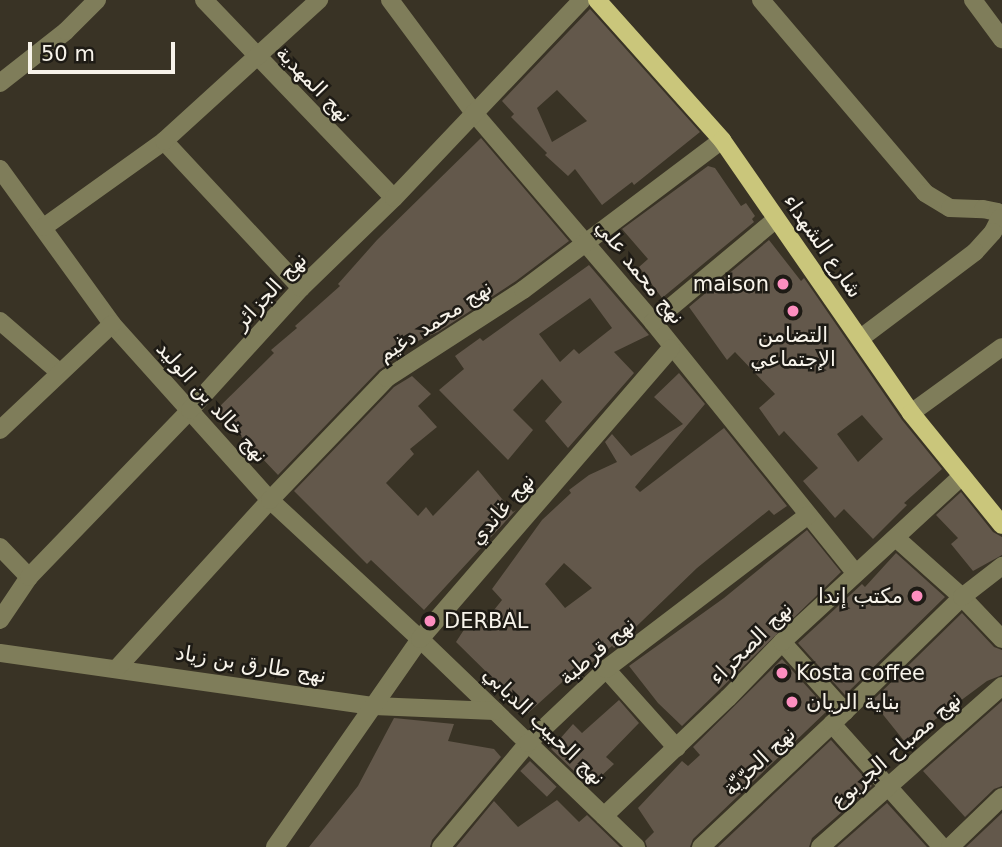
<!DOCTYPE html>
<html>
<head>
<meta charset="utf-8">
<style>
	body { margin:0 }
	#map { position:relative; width:1002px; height:847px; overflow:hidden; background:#393325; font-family:"DejaVu Sans","Noto Sans Arabic",sans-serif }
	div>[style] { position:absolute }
	.building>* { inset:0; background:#63584b; transform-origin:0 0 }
	.minor>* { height:18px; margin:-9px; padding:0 9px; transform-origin:9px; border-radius:9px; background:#7f7d5a }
	.major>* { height:18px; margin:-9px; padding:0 9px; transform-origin:9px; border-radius:9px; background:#cac67b }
	.dots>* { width:19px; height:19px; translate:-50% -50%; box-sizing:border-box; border:4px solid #1e1b15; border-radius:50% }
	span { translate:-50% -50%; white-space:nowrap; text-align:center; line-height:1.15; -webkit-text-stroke:5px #1e1b15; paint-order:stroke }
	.street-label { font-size:21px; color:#f7f3ea }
	.poi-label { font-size:21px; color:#f7f3ea }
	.right { translate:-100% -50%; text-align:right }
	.left { translate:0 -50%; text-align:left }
	.scale { position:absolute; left:28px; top:42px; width:147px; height:32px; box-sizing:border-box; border:4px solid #f7f3ea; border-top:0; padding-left:9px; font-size:21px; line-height:24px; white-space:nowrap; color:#f7f3ea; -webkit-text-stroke:5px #1e1b15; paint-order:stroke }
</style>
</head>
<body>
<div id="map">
	<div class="building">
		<div style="clip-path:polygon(evenodd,590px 9px,700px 132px,634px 185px,632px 182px,602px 205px,575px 169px,568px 176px,545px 155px,547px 153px,511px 117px,514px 114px,502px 101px,590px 9px,557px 90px,587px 121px,552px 142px,537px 108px,557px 90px)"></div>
		<div style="clip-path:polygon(481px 138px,569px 241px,516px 281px,438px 332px,389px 354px,395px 359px,379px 370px,278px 475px,216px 410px,274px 353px,271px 350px,297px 328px,295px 326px,340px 286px,338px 284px,377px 240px)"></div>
		<div style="clip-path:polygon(708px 166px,715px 168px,741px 206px,746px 203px,755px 216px,752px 219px,754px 222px,662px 298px,639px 267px,648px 259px,622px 229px)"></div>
		<div style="clip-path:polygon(evenodd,769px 240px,801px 281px,804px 278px,902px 420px,942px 469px,904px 503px,907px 505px,873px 539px,844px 509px,835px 518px,803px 481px,818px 468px,784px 431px,779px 436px,759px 408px,775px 394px,735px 352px,727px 360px,689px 307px,769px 240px,862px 415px,883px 439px,858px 462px,837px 434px,862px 415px)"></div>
		<div style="clip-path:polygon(evenodd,589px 265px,649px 335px,614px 352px,634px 373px,568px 448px,545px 421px,562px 402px,542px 379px,513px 410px,533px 430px,508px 460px,439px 390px,464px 369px,455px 356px,480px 338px,483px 341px,589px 265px,590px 298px,612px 328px,579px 354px,574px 349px,560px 362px,539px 334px,590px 298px)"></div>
		<div style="clip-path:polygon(evenodd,679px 373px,705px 404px,635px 487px,640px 492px,724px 428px,787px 506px,774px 515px,769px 510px,697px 568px,614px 648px,612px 646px,573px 678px,570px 675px,528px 713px,456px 642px,467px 625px,478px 630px,502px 600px,492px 589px,542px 520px,571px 493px,569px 490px,589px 475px,617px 462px,605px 442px,612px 434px,631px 456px,683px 424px,654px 397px,679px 373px,564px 563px,592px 588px,565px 608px,545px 584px,564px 563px)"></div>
		<div style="clip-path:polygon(412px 376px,431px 394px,418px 406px,437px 427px,410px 449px,414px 454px,386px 483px,418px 516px,426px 507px,433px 516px,478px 470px,513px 512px,516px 510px,424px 610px,371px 560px,367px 564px,294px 491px,394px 387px)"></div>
		<div style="clip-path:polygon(961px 492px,993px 532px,1002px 537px,1002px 555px,973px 571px,951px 544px,958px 538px,936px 515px)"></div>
		<div style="clip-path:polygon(807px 530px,841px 572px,682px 726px,658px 703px,629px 666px,724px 598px)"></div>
		<div style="clip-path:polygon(896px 553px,945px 597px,845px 695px,798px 643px,862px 584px,865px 587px)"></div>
		<div style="clip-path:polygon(962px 613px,994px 647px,1002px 650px,1002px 675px,987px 681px,905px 742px,872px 701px)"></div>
		<div style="clip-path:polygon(782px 659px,828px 710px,693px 839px,690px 847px,647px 847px,645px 841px,654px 832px,638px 808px,682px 761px,688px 766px,700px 755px,693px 747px)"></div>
		<div style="clip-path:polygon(619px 700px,639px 723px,606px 757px,614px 764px,597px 780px,582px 766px,575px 772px,551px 749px,573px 724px,582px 733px)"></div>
		<div style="clip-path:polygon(1002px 701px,1002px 786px,994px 789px,965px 817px,923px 771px)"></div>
		<div style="clip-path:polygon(394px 718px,454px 724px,448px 741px,494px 749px,501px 757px,432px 840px,430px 847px,309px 847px,358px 786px)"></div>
		<div style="clip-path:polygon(831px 740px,872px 786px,812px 838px,809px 847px,718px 847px)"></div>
		<div style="left:530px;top:761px;width:37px;height:14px;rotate:44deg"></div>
		<div style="clip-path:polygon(557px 800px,579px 822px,587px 815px,620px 847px,456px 847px,494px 801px,518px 827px)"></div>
		<div style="clip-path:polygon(887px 803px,927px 847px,837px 847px)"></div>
		<div style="clip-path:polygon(1002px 813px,1002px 847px,966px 847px)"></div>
	</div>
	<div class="minor">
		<div style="left:204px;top:0;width:274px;rotate:46.2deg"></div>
		<div style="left:390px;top:0;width:141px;rotate:53.4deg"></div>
		<div style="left:474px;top:113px;width:275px;rotate:49.4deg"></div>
		<div style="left:653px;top:322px;width:321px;rotate:51.1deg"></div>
		<div style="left:761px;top:0;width:253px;rotate:49.6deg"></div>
		<div style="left:925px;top:193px;width:29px;rotate:31deg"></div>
		<div style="left:950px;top:208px;width:33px;rotate:2deg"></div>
		<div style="left:983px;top:209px;width:14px;rotate:12deg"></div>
		<div style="left:997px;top:212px;width:7px;rotate:63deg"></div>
		<div style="left:1000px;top:218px;width:16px;rotate:117deg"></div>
		<div style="left:993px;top:232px;width:27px;rotate:132deg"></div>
		<div style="left:975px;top:252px;width:143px;rotate:143deg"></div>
		<div style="left:973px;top:0;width:49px;rotate:53.4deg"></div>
		<div style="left:0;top:83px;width:84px;rotate:-38.2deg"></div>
		<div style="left:66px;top:31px;width:44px;rotate:-45deg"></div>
		<div style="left:164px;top:141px;width:201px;rotate:47deg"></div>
		<div style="left:0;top:169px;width:191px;rotate:54.1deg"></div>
		<div style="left:112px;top:324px;width:237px;rotate:48.1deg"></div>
		<div style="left:270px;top:500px;width:205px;rotate:42.8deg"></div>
		<div style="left:420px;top:639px;width:300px;rotate:43.9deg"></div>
		<div style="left:44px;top:227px;width:148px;rotate:-35.6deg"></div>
		<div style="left:164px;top:141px;width:210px;rotate:-42.3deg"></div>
		<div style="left:0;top:321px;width:78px;rotate:40.8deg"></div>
		<div style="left:653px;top:322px;width:160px;rotate:-39.9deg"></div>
		<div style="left:911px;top:413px;width:112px;rotate:-36deg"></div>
		<div style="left:0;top:430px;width:154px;rotate:-43.4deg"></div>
		<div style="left:896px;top:538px;width:89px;rotate:41.8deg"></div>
		<div style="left:962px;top:597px;width:58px;rotate:46.4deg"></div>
		<div style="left:0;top:547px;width:42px;rotate:46deg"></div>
		<div style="left:0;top:620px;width:52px;rotate:-56deg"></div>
		<div style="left:29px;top:577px;width:232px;rotate:-46deg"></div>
		<div style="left:190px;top:410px;width:165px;rotate:-47.7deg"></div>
		<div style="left:301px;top:288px;width:129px;rotate:-44.1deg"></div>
		<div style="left:394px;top:198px;width:273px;rotate:-46.5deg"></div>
		<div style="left:782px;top:642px;width:94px;rotate:48deg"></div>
		<div style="left:0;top:653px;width:378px;rotate:8.1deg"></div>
		<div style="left:374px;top:706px;width:121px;rotate:2.4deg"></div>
		<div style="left:118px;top:667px;width:226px;rotate:-47.7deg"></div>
		<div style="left:270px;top:500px;width:169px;rotate:-46.2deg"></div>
		<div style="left:387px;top:378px;width:162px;rotate:-32.9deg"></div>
		<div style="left:523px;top:290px;width:249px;rotate:-37deg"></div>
		<div style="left:606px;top:669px;width:106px;rotate:48.1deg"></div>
		<div style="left:832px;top:724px;width:165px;rotate:48.2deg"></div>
		<div style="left:604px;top:816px;width:171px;rotate:-43.6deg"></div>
		<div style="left:728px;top:698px;width:78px;rotate:-46deg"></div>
		<div style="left:782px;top:642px;width:245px;rotate:-42.7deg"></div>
		<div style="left:275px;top:847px;width:254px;rotate:-55.1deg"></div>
		<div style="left:420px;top:639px;width:384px;rotate:-49.2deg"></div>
		<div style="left:441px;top:847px;width:136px;rotate:-50.1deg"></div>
		<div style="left:528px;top:743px;width:108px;rotate:-43.5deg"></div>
		<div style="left:606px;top:669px;width:254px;rotate:-37.3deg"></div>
		<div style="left:701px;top:847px;width:180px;rotate:-43.2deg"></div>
		<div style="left:832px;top:724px;width:182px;rotate:-44.3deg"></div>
		<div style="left:962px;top:597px;width:51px;rotate:-37.8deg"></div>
		<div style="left:820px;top:847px;width:243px;rotate:-41.5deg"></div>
		<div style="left:950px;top:847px;width:72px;rotate:-43.9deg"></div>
	</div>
	<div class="major">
		<div style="left:597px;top:0;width:188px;rotate:48.2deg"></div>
		<div style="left:722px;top:140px;width:332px;rotate:55.3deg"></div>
		<div style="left:911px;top:413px;width:144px;rotate:50.9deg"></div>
	</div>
	<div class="dots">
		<div style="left:783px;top:284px;background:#fd8ebf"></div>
		<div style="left:793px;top:311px;background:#fd8ebf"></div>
		<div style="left:917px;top:596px;background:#fd8ebf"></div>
		<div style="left:430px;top:621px;background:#fd8ebf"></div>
		<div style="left:782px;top:673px;background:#fd8ebf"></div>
		<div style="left:792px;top:702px;background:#fd8ebf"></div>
	</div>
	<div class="street-label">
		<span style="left:314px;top:84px;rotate:46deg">نهج المهدية</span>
		<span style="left:823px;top:246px;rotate:55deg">شارع الشهداء</span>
		<span style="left:640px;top:272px;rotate:51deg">نهج محمد علي</span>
		<span style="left:270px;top:291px;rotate:-47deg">نهج الجزائر</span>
		<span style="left:435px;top:321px;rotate:-33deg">نهج محمد دغيم</span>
		<span style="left:212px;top:402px;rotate:48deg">نهج خالد بن الوليد</span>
		<span style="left:502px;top:509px;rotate:-49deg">نهج غاندي</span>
		<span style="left:751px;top:643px;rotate:-45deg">نهج الصحراء</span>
		<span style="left:597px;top:651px;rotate:-40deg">نهج قرطبة</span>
		<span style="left:251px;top:664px;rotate:9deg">نهج طارق بن زياد</span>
		<span style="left:544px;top:726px;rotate:44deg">نهج الحبيب الدبابي</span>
		<span style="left:896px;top:750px;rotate:-41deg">نهج مصباح الجربوع</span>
		<span style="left:759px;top:761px;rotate:-43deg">نهج الحرّيّة</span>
	</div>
	<div class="poi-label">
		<span class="right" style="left:769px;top:284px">maison</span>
		<span style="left:793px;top:347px">التضامن<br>الإجتماعي</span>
		<span class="right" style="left:903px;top:596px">مكتب إندا</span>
		<span class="left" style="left:444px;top:621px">DERBAL</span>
		<span class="left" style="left:796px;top:673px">Kosta coffee</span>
		<span class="left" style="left:806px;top:702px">بناية الريان</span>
	</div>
	<div class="scale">50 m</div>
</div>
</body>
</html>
